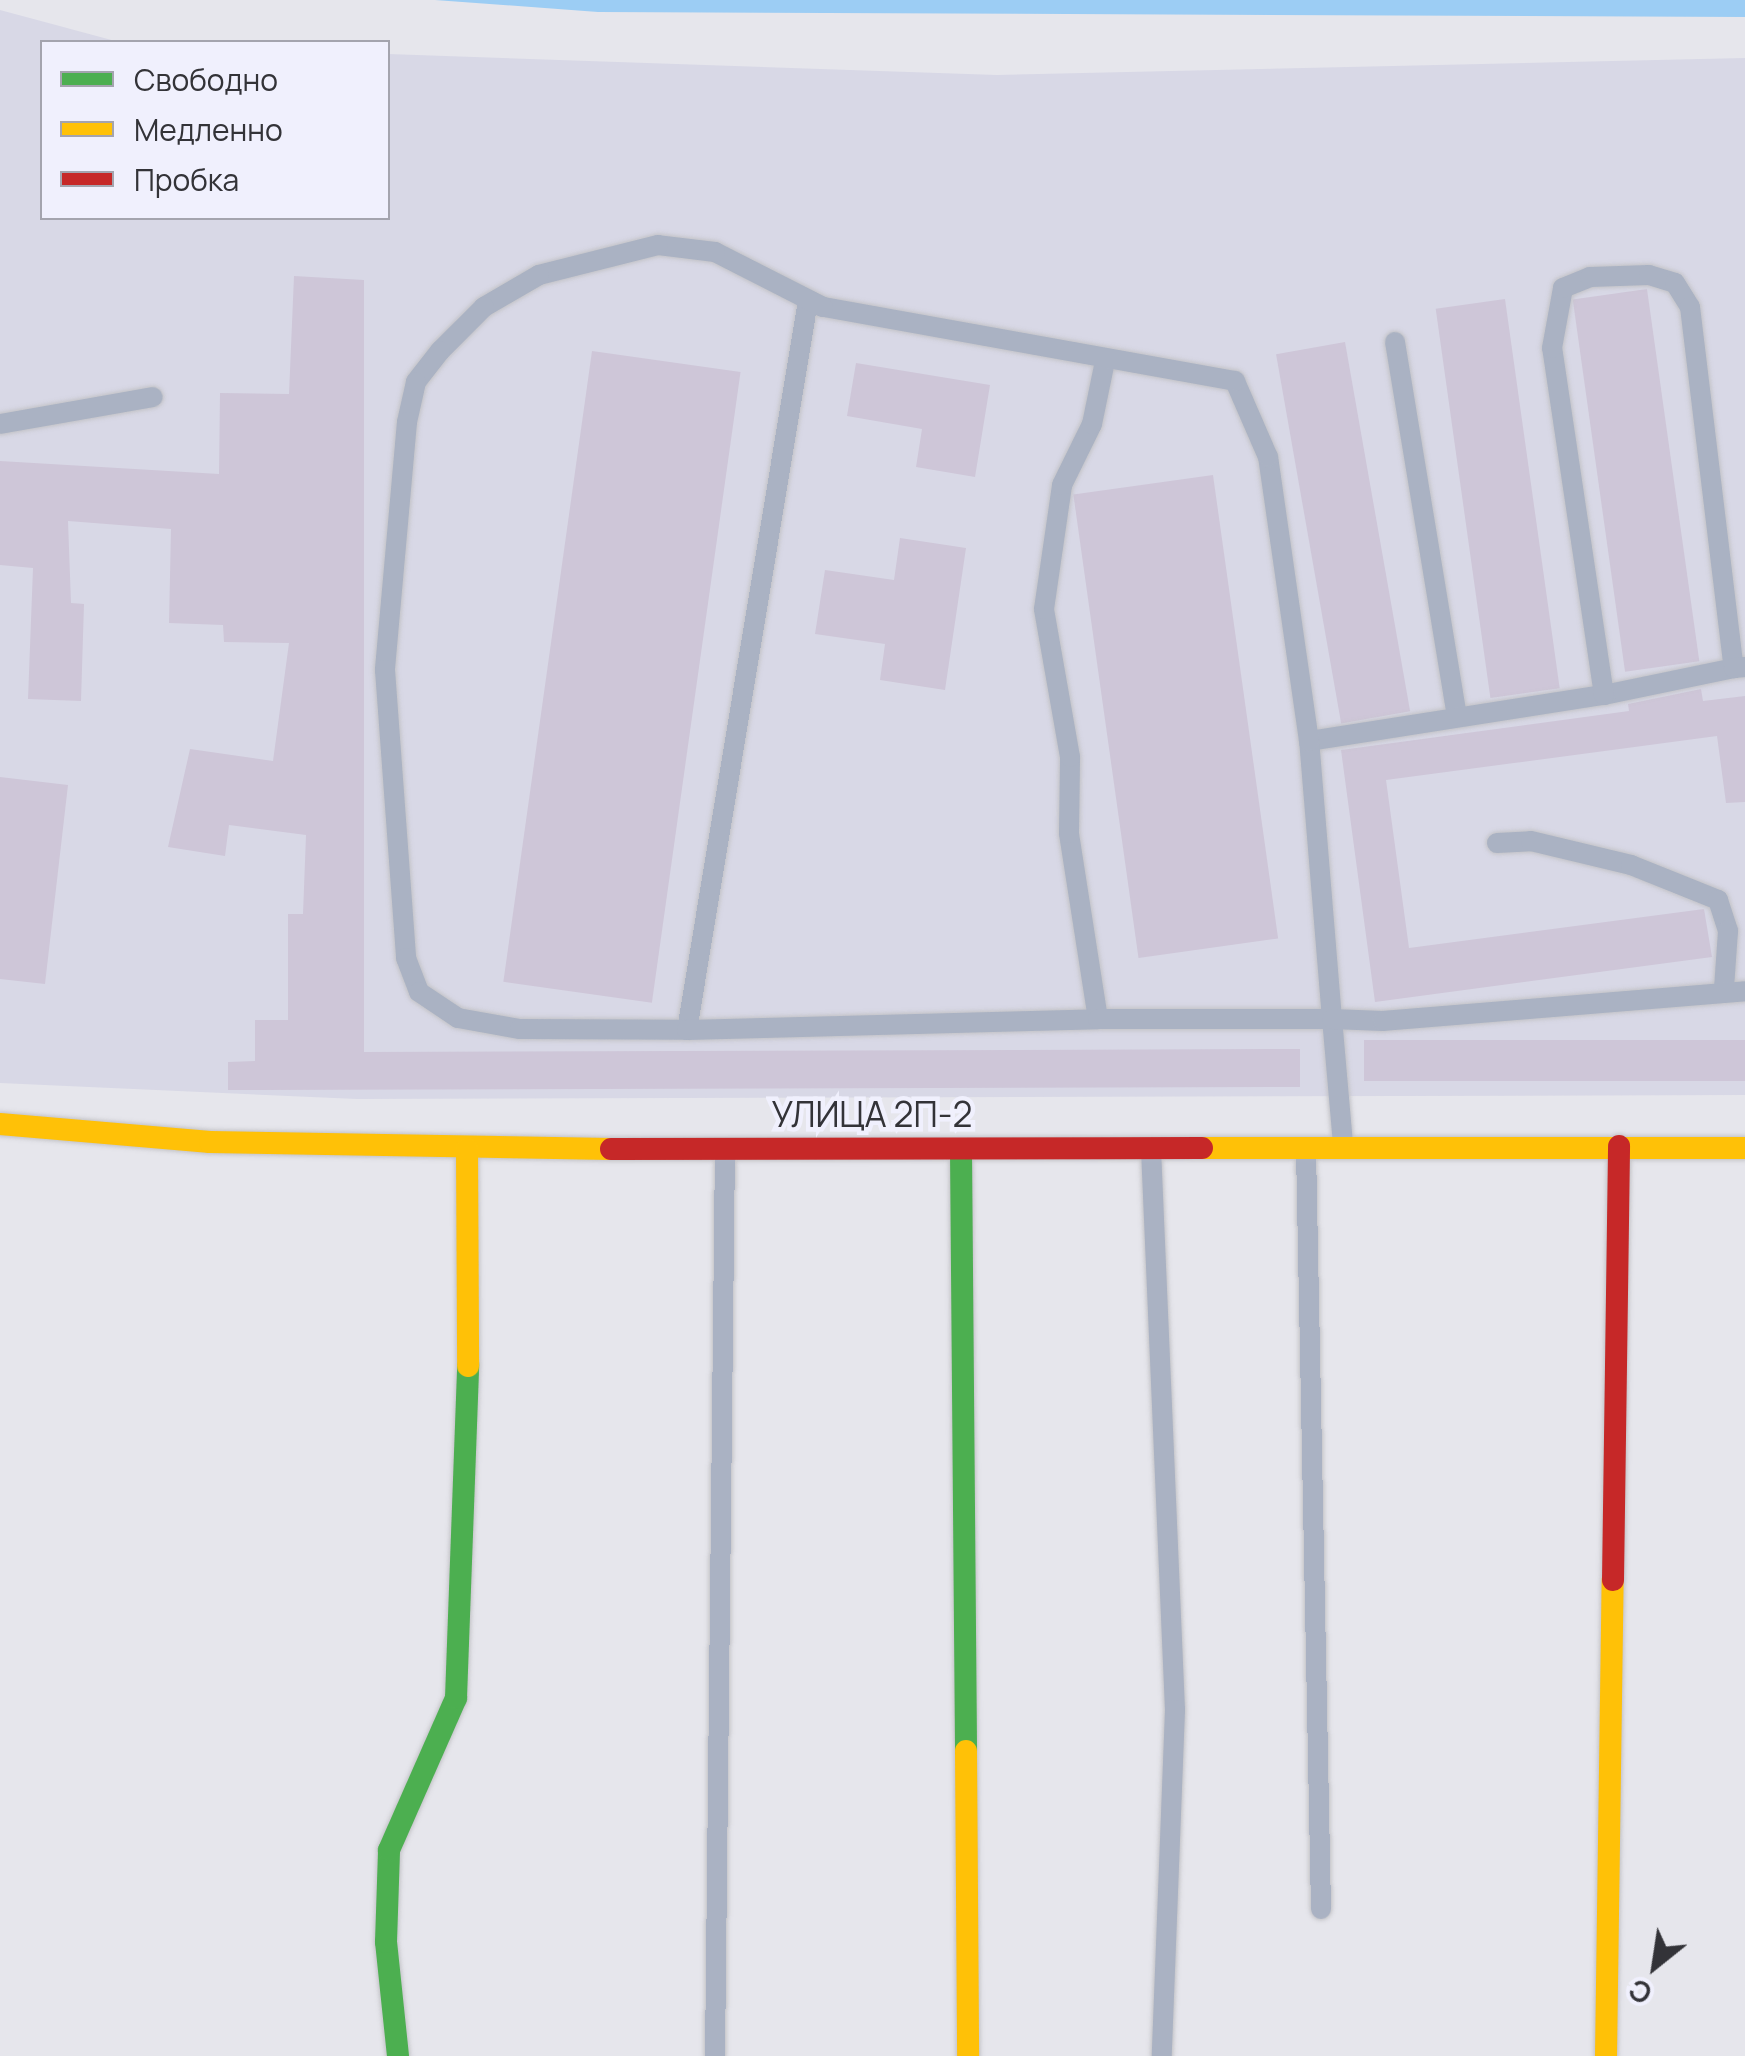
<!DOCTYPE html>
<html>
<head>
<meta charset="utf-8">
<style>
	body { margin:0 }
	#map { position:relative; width:1745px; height:2056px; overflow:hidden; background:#e6e6ec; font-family:Manrope,sans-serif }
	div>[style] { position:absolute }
	.built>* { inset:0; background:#d8d8e6 }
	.water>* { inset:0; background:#9ccdf4 }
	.building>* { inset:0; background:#cec6d8; transform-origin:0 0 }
	.roads { filter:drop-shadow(0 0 2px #c3c3c7) drop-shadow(0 0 2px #c3c3c7) }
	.lane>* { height:20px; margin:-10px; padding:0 10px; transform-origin:10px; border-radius:10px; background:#aab2c3 }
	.fast>* { height:22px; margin:-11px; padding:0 11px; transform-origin:11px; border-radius:11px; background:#4caf50 }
	.slow>* { height:22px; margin:-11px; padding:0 11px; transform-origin:11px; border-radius:11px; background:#ffc107 }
	.jam>* { height:22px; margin:-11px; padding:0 11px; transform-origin:11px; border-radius:11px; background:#c62828 }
	span { translate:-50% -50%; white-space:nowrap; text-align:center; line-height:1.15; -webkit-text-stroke:9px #f0f0fd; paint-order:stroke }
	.street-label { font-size:35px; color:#333338 }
	.legend { position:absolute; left:40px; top:40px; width:350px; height:180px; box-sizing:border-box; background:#f0f0fd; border:2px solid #a4a4ae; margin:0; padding:12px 18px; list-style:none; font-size:30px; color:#333338 }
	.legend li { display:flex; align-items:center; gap:20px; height:50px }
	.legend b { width:50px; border:2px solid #a4a4ae }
	.north { position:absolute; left:1605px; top:1916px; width:100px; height:100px; -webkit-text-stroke:8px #f0f0fd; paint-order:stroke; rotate:210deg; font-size:28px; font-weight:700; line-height:40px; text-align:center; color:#333338 }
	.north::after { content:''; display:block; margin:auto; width:35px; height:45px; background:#333338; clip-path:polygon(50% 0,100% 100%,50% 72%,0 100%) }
</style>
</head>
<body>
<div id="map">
	<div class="built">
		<div style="clip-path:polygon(0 10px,119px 42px,42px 42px,42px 218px,388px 218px,388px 54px,997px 75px,1745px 58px,1745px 1095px,357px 1099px,0 1083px)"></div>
	</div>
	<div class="water">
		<div style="clip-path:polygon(435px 0,1745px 0,1745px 17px,598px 12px)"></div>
	</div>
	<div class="building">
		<div style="clip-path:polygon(294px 276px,364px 280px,364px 1052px,1300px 1049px,1300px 1087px,228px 1090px,228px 1062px,255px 1061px,255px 1020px,288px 1020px,288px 914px,303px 914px,306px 835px,229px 825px,225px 856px,168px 847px,190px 749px,273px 761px,289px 643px,224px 642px,223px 625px,169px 623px,171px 529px,68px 521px,71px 603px,84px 604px,81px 701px,28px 699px,33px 568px,0 565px,0 461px,219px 474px,220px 393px,289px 394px)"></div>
		<div style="left:1647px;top:289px;width:376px;height:75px;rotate:82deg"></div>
		<div style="left:1505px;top:299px;width:393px;height:70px;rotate:82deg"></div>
		<div style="left:1345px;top:342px;width:375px;height:70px;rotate:80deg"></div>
		<div style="left:592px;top:351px;width:150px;height:637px;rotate:8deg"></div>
		<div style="clip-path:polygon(856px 363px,990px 385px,975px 477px,916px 467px,922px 429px,847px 416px)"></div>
		<div style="left:1213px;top:475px;width:468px;height:141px;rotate:82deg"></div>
		<div style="clip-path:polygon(900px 538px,966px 548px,945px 690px,880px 680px,885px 644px,815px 634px,825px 570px,894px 580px)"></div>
		<div style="clip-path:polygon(1701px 689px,1703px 701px,1745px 696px,1745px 802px,1726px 803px,1717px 736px,1386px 780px,1409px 948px,1704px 909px,1712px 957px,1375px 1002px,1341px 750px,1629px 711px,1628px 704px)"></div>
		<div style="clip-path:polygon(0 777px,68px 785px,45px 984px,0 979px)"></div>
		<div style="left:1745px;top:1040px;width:41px;height:381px;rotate:90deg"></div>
	</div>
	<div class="roads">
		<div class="lane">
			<div style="left:1395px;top:342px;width:380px;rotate:80.6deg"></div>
			<div style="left:0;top:424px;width:155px;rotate:-10deg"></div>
			<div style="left:1604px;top:695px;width:133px;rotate:-11.7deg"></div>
			<div style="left:1309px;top:741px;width:299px;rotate:-8.9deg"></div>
			<div style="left:1604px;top:695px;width:351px;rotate:-98.5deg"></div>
			<div style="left:1552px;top:348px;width:61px;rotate:-79.6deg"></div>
			<div style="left:1563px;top:288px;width:29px;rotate:-22deg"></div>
			<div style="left:1590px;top:277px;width:59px;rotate:-1.9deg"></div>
			<div style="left:1649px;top:275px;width:27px;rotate:17deg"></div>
			<div style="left:1675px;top:283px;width:28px;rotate:58deg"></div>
			<div style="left:1690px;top:307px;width:364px;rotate:83.1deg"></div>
			<div style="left:1734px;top:668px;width:11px;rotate:-5deg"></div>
			<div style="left:1497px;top:843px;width:34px;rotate:-3deg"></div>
			<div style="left:1531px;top:841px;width:103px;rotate:13.5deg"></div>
			<div style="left:1631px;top:865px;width:94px;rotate:21.9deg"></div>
			<div style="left:1718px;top:900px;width:33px;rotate:72deg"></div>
			<div style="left:1728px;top:931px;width:57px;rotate:94deg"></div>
			<div style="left:1098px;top:1019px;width:188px;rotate:-98.9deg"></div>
			<div style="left:1069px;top:833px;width:76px;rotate:-89.2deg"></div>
			<div style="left:1070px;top:757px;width:150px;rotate:-100deg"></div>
			<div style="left:1044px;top:609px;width:125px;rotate:-81.7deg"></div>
			<div style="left:1062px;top:485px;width:68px;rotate:-63.8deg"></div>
			<div style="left:1092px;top:424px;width:64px;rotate:-78.3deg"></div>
			<div style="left:687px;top:1030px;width:739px;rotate:-80.58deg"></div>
			<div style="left:1343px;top:1144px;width:125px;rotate:-95deg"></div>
			<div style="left:1332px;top:1019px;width:279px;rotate:-94.7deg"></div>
			<div style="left:1309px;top:741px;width:287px;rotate:-98.2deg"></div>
			<div style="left:1268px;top:457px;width:83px;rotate:-113.5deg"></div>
			<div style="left:1235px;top:381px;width:419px;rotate:-169.8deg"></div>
			<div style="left:823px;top:307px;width:121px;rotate:-153deg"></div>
			<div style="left:715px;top:252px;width:57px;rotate:-173deg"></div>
			<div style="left:658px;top:245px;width:123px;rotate:165.9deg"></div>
			<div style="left:539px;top:275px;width:64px;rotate:149.8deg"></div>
			<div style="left:484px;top:307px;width:62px;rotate:135deg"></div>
			<div style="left:440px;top:351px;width:39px;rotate:128deg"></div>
			<div style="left:416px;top:382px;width:41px;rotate:102.7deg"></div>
			<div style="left:407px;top:422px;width:249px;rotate:95.1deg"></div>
			<div style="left:385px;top:670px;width:289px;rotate:85.8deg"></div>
			<div style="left:406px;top:958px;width:36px;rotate:69deg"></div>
			<div style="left:419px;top:992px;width:47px;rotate:33.7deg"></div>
			<div style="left:458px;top:1018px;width:63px;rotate:10.1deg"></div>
			<div style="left:520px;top:1029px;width:167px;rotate:0.3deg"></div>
			<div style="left:687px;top:1030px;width:411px;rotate:-1.5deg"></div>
			<div style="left:1098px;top:1019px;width:234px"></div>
			<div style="left:1332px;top:1019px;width:51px;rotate:2.2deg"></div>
			<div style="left:1383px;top:1021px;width:363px;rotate:-4.7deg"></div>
			<div style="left:1151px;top:1149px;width:562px;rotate:87.55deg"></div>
			<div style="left:1175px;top:1710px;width:346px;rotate:92.2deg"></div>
			<div style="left:1306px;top:1149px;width:760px;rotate:88.87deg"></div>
			<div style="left:715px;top:2056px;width:906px;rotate:-89.37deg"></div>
		</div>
		<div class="fast">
			<div style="left:961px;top:1150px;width:601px;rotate:89.52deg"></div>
			<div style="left:398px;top:2056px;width:115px;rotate:-96deg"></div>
			<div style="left:386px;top:1942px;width:92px;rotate:-88.1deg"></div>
			<div style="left:389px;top:1850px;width:166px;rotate:-66.2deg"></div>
			<div style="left:456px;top:1698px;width:332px;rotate:-87.9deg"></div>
		</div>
		<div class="slow">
			<div style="left:0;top:1124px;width:211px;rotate:4.9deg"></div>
			<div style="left:210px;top:1142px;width:401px;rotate:1deg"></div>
			<div style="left:1202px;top:1148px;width:543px"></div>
			<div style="left:467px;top:1149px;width:217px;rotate:89.7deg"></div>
			<div style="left:966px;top:1751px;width:305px;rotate:89.6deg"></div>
			<div style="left:1606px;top:2056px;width:476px;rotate:-89.2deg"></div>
		</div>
		<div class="jam">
			<div style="left:611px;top:1149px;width:591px;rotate:-0.1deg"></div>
			<div style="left:1613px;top:1580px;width:434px;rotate:-89.2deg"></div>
		</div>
	</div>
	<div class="street-label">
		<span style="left:872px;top:1114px">УЛИЦА 2П-2</span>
	</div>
	<ul class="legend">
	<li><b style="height:12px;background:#4caf50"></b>Свободно</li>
	<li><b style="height:12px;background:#ffc107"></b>Медленно</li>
	<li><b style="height:12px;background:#c62828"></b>Пробка</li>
	</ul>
	<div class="north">С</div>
</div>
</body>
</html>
